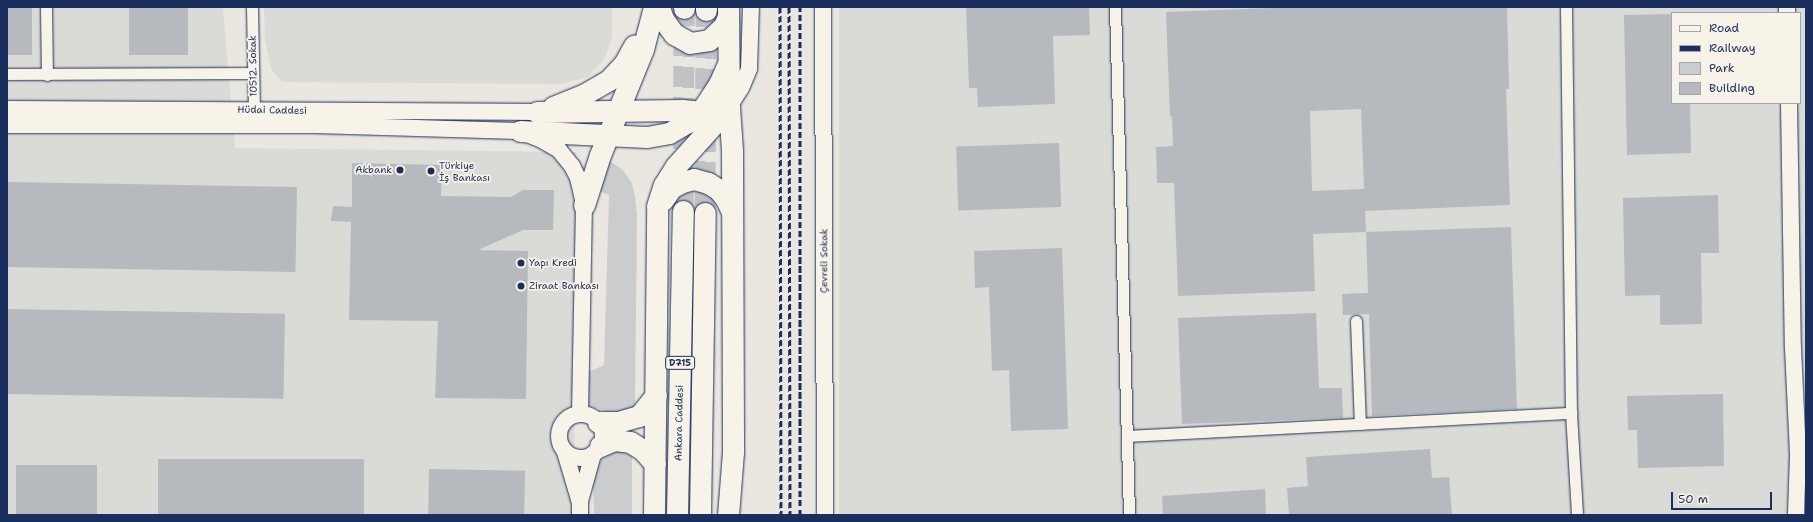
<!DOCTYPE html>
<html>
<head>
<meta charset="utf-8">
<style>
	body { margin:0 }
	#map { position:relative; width:1813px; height:522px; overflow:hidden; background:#eae7e0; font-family:"Shantell Sans",sans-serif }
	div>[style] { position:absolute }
	.built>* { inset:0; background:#dadad6 }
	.green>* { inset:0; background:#cbcccd }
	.building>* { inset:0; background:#b6babf; transform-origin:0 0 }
	.highway-tunnel>* { height:21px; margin-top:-10.5px; transform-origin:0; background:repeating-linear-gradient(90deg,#c1c2c6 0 21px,transparent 0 31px) }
	.roads { filter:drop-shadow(0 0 1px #1b2f5e) drop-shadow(0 0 1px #1b2f5e) }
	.street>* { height:11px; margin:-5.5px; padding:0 5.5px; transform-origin:5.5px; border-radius:5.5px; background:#f7f3e8 }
	.secondary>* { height:16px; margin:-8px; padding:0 8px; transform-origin:8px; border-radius:8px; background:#f7f3e8 }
	.secondary>.ring { margin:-8px; padding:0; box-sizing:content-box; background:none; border:16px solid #f7f3e8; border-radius:50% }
	.highway>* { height:21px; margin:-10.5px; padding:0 10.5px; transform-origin:10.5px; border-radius:10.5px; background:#f7f3e8 }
	.rail>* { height:3px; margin-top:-1.5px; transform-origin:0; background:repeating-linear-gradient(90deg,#1b2f5e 0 6px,transparent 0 9px) }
	.dots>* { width:11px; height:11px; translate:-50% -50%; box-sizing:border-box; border:2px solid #f7f3e8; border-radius:50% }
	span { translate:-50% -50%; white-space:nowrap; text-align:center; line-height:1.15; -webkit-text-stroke:3.5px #f7f3e8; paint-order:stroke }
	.shield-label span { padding:1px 3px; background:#f7f3e8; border:1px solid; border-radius:3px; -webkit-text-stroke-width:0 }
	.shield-label { font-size:9px; color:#1b2f5e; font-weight:700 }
	.street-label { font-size:10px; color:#1b2f5e }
	.poi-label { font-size:10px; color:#1b2f5e }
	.left { translate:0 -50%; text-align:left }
	.right { translate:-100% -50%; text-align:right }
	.frame { position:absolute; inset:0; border:8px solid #1b2f5e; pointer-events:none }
	.legend { position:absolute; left:1671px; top:12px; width:130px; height:92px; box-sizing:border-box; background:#f7f3e8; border:1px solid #9fa5b1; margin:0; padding:5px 7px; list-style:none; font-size:12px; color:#1b2f5e }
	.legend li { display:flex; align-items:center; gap:8px; height:20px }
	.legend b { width:20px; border:1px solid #9fa5b1 }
	.scale { position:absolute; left:1671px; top:492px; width:101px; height:18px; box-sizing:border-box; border:2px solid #1b2f5e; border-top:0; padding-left:5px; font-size:12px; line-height:14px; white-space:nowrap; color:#1b2f5e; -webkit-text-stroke:3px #f7f3e8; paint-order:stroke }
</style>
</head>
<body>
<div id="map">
	<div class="built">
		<div style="clip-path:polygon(7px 7px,223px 7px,235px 148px,576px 152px,574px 515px,7px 515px)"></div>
		<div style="clip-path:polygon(264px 7px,612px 7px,612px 38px,604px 59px,588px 77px,560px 84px,282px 82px,271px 69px,265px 41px)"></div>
		<div style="clip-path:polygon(evenodd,839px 7px,1806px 7px,1806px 515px,839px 515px,839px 7px,1672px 13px,1800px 13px,1800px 103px,1672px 103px,1672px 13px)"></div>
	</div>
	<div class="green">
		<div style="clip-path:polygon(606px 159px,622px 169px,632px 183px,635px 196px,637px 216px,635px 407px,631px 410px,610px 413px,584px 404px,587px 373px,604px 365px,609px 195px,594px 189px)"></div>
		<div style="clip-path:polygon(615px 452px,622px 452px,632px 456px,632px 515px,594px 515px,593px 483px,599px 463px,604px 457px)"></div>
	</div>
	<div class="building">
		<div style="left:7px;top:7px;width:25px;height:48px"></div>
		<div style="left:129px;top:7px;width:59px;height:48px"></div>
		<div style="clip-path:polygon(966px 7px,1089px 7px,1090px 35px,1053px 36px,1055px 104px,978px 107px,977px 88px,969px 88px)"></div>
		<div style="clip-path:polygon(evenodd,1296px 7px,1507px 7px,1509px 89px,1506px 89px,1510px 205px,1365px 211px,1366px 232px,1313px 234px,1315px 291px,1178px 296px,1174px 183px,1157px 183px,1156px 147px,1173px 146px,1172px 116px,1170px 117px,1166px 12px,1296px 7px,1361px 109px,1364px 189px,1312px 191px,1310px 111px,1361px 109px)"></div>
		<div style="clip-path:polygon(1672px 14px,1672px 103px,1690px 103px,1691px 153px,1627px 155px,1624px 15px)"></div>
		<div style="left:1059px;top:143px;width:64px;height:103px;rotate:88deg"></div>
		<div style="clip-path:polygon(352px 163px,442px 165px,441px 196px,511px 197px,523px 190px,554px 190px,553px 230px,523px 230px,478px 250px,528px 251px,526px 399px,435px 398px,438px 321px,349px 320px,351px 222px,331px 221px,333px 206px,352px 207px)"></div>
		<div style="left:7px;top:182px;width:290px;height:85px;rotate:1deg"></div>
		<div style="clip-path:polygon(1718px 195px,1719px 253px,1701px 253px,1702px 324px,1660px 325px,1660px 295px,1625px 296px,1623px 198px)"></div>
		<div style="clip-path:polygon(1511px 227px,1517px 409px,1372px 416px,1369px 314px,1343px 315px,1342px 294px,1368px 293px,1366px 232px)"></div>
		<div style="clip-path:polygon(1062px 248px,1068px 429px,1011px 431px,1009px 370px,992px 371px,989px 287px,975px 288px,974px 251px)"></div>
		<div style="left:7px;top:309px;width:278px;height:85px;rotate:1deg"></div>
		<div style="clip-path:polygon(1316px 313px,1319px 388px,1342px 388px,1343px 418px,1182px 424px,1178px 318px)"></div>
		<div style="clip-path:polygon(1723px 394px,1724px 466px,1638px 468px,1637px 430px,1628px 430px,1627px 396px)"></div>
		<div style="clip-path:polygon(1430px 449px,1432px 478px,1449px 477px,1452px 515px,1289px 515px,1287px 488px,1308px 486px,1306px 457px)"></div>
		<div style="left:158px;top:459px;width:206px;height:56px"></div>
		<div style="left:16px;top:465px;width:81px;height:50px"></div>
		<div style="left:429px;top:469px;width:96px;height:46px;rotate:1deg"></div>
		<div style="clip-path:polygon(1265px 489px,1266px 515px,1163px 515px,1162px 496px)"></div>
	</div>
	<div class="highway-tunnel">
		<div style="left:683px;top:211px;width:203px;rotate:-89.7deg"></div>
		<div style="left:705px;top:213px;width:203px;rotate:-89.7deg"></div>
	</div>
	<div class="roads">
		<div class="street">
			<div style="left:46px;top:7px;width:68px;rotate:89.2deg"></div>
			<div style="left:252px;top:7px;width:109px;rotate:88.9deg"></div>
			<div style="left:1115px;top:7px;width:508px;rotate:88.42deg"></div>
			<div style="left:1566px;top:7px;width:406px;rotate:89.3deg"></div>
			<div style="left:1571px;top:413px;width:102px;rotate:86.6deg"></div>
			<div style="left:7px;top:74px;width:246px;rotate:-0.2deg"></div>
			<div style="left:1356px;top:321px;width:103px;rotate:87.8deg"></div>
			<div style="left:1127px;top:436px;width:445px;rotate:-3deg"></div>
		</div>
		<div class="secondary">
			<div style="left:823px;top:7px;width:508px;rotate:89.77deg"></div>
			<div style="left:1787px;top:7px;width:6px;rotate:90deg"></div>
			<div style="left:1789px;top:103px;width:245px;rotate:89.1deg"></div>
			<div style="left:1793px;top:348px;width:106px;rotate:87.3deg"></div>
			<div style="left:1798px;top:454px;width:61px;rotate:91.9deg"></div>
			<div style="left:729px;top:107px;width:22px;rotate:-58deg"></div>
			<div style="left:741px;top:88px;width:21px;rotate:-67deg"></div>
			<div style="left:749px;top:69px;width:62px;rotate:-88.2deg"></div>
			<div style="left:7px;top:109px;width:530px;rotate:0.32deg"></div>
			<div style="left:7px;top:125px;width:308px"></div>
			<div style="left:315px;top:125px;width:205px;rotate:1.7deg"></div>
			<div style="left:520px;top:131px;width:24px;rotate:22deg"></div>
			<div style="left:542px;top:140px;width:20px;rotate:30deg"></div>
			<div style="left:559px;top:150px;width:21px;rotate:51deg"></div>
			<div style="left:572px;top:166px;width:13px;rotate:63deg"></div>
			<div style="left:578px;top:178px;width:28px;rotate:77deg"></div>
			<div style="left:584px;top:205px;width:209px;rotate:91.1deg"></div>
			<div class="ring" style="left:559px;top:414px;width:28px;height:28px"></div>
			<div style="left:565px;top:452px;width:53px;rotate:73.6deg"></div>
			<div style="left:580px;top:503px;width:12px;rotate:90deg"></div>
			<div style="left:580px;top:501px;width:49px;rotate:-74.5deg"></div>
		</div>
		<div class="highway">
			<div style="left:659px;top:7px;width:13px;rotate:72deg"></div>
			<div style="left:663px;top:19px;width:19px;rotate:54deg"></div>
			<div style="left:674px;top:34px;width:18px;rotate:29deg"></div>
			<div style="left:690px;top:43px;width:19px;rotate:-9deg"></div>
			<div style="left:709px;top:40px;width:21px;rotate:-43deg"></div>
			<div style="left:724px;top:26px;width:11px;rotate:-68deg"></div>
			<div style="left:728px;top:7px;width:100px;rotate:89.4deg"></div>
			<div style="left:729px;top:107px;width:43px;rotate:86deg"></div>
			<div style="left:732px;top:150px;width:302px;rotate:89.8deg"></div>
			<div style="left:733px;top:452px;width:63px;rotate:94.5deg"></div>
			<div style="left:684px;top:8px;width:1px;rotate:-90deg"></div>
			<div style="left:706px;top:10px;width:3px;rotate:-90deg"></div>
			<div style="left:553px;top:107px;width:32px;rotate:-22deg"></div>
			<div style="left:583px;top:95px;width:30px;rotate:-30deg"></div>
			<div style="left:609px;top:80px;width:22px;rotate:-47deg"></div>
			<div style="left:624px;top:64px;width:21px;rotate:-61deg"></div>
			<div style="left:537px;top:112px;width:145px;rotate:-0.8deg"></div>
			<div style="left:682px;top:110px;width:11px;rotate:5deg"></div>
			<div style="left:693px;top:111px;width:14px;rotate:21deg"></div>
			<div style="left:520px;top:131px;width:127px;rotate:2.7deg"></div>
			<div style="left:647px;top:137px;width:22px;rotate:-10deg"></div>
			<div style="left:669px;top:133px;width:22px;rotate:-30deg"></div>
			<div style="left:688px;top:122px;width:22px;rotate:-43deg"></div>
			<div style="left:704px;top:107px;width:27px;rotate:-57deg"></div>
			<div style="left:719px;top:84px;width:20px;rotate:-66deg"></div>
			<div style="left:663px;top:200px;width:14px;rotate:-56deg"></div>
			<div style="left:671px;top:188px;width:13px;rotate:-29deg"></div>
			<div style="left:682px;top:182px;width:12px;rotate:-14deg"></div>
			<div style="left:694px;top:179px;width:15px;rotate:16deg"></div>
			<div style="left:708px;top:183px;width:12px;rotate:31deg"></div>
			<div style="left:718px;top:189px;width:13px;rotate:51deg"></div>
			<div style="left:726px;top:199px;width:14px;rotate:65deg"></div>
			<div style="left:584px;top:205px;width:52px;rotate:-72.3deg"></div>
			<div style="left:600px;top:155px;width:114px;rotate:-67.9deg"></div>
			<div style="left:643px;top:49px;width:43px;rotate:-75.3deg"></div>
			<div style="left:598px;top:422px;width:20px"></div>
			<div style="left:618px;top:422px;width:22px;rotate:-16deg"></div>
			<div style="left:639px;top:416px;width:27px;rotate:-51deg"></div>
			<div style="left:600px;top:446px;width:15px;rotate:-23deg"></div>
			<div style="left:614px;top:440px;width:16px;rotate:7deg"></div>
			<div style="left:630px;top:442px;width:15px;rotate:32deg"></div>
			<div style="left:643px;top:450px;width:18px;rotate:49deg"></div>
			<div style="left:654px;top:515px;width:309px;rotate:-89.4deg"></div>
			<div style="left:657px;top:206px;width:22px;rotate:-72deg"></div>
			<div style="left:664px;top:185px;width:22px;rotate:-58deg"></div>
			<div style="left:676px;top:166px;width:79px;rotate:-48.1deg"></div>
			<div style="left:677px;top:515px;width:304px;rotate:-88.9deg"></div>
			<div style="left:700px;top:515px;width:302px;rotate:-89.1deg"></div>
		</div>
	</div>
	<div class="rail">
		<div style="left:780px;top:7px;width:508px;rotate:89.89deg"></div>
		<div style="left:789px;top:7px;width:508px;rotate:89.89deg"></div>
		<div style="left:800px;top:515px;width:508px;rotate:-90deg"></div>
	</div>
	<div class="dots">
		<div style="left:400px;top:170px;background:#1b2f5e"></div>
		<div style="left:431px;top:171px;background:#1b2f5e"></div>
		<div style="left:521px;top:263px;background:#1b2f5e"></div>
		<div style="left:521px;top:286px;background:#1b2f5e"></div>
	</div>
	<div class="shield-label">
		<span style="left:680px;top:363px">D715</span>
	</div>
	<div class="street-label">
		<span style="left:253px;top:66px;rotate:-91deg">10512. Sokak</span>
		<span style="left:272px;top:110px;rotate:1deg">Hüdai Caddesi</span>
		<span style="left:824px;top:261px;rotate:-90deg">Çevreli Sokak</span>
		<span style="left:679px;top:423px;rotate:-89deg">Ankara Caddesi</span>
	</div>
	<div class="poi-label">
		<span class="left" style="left:439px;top:171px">Türkiye<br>İş Bankası</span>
		<span class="right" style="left:392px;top:170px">Akbank</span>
		<span class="left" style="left:529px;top:263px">Yapı Kredi</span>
		<span class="left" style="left:529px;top:286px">Ziraat Bankası</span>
	</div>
	<div class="frame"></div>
	<ul class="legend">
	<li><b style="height:5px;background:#f7f3e8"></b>Road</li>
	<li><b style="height:5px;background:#1b2f5e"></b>Railway</li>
	<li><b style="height:11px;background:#cbcccd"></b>Park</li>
	<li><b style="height:11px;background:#b6babf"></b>Building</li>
	</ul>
	<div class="scale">50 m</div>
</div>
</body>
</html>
